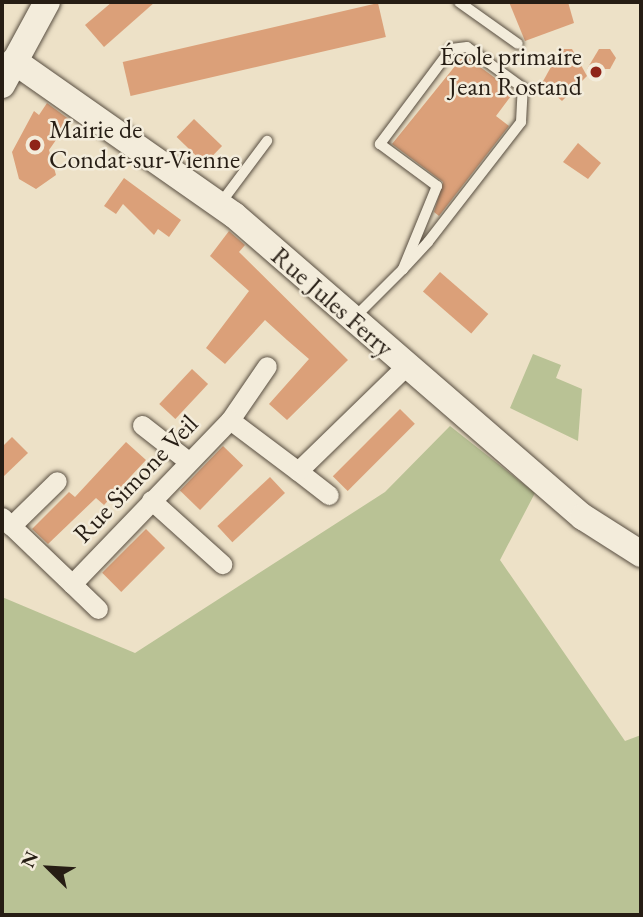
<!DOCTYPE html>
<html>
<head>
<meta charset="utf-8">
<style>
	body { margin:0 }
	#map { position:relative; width:643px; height:917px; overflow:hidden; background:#ede1c7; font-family:"EB Garamond",serif }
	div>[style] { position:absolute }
	.green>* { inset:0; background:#b9c295 }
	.building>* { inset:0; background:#dba079; transform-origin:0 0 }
	.roads { filter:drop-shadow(0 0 2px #584e41) drop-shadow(0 0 2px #584e41) }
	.lane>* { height:10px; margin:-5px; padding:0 5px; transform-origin:5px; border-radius:5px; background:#f3ecdb }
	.street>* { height:19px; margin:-9.5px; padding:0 9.5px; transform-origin:9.5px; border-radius:9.5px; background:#f3ecdb }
	.secondary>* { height:26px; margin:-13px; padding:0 13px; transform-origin:13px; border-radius:13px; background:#f3ecdb }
	.dots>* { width:19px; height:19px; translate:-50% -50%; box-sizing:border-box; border:4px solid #f3ecdb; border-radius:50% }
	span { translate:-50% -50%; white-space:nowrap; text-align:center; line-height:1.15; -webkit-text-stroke:5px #f3ecdb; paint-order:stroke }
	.poi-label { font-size:26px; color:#261d14 }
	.right { translate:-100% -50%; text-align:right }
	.left { translate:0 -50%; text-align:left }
	.street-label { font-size:26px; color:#261d14 }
	.frame { position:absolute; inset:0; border:4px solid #261d14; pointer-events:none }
	.north { position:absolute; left:14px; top:833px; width:70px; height:70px; -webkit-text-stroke:5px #f3ecdb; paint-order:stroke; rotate:294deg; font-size:19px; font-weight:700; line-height:28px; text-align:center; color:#261d14 }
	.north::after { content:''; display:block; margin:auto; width:24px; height:32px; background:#261d14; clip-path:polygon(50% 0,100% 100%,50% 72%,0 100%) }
</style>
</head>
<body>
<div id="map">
	<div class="green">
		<div style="clip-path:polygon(533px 354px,561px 365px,556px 378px,582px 389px,578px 441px,510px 408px)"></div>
		<div style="clip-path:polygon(450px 426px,535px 493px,500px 560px,625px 741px,641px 735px,641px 915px,2px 915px,2px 597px,135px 653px,385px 492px)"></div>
	</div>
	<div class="building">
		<div style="clip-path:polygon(112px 2px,155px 2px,104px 47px,85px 25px)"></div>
		<div style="clip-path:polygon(509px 2px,568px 2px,574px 23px,525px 41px)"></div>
		<div style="left:378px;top:3px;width:35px;height:262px;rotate:77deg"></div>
		<div style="clip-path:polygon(561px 49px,572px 49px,587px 76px,562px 101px,542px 83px)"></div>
		<div style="clip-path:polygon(599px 49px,610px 49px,616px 58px,610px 69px,587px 69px)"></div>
		<div style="clip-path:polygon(464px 55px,514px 92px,496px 116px,509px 126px,439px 216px,434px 212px,443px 182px,392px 144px)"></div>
		<div style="clip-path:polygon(47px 103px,70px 120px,49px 150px,56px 175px,36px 189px,19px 179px,12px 152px,34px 111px,39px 115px)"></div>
		<div style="left:194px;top:119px;width:39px;height:25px;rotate:44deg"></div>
		<div style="clip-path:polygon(578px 143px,601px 163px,588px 179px,563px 162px)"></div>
		<div style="clip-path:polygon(124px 178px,181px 220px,169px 237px,158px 229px,154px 235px,123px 204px,116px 214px,104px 206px)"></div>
		<div style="clip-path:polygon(229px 231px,245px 245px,239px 252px,348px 360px,287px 420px,269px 404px,309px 359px,287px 340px,265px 320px,225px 364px,206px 348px,249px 291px,210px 256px)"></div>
		<div style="left:440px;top:272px;width:64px;height:26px;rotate:41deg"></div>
		<div style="left:192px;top:369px;width:22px;height:48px;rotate:43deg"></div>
		<div style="left:400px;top:409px;width:21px;height:95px;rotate:45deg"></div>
		<div style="clip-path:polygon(12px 437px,28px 453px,2px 478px,2px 447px)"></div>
		<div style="clip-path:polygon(126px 442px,146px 460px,104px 505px,96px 498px,48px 544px,32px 529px,69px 492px,75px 497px)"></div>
		<div style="left:223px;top:446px;width:28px;height:62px;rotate:44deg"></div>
		<div style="left:270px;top:477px;width:22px;height:72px;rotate:47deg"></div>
		<div style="left:146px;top:529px;width:27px;height:62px;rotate:45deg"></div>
	</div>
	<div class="roads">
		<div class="lane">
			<div style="left:459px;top:2px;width:72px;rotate:35.4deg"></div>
			<div style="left:220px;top:204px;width:79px;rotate:-53.3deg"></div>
			<div style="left:354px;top:318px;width:69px;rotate:-45deg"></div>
			<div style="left:403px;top:269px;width:37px;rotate:-47deg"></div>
			<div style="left:428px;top:242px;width:152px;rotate:-52.2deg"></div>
			<div style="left:521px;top:122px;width:34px;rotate:-87deg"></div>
			<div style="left:523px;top:88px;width:69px;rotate:-143.8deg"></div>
			<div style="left:467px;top:47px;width:16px;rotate:173deg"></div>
			<div style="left:451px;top:49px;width:119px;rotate:126.8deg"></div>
			<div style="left:380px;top:144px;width:71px;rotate:36.4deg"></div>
			<div style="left:437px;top:186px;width:90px;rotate:112.3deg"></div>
		</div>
		<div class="street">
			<div style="left:230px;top:420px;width:65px;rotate:-55.6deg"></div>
			<div style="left:142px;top:425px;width:58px;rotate:38deg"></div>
			<div style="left:298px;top:471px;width:39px;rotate:38deg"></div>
			<div style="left:151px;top:500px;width:96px;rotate:42deg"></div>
			<div style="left:2px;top:517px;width:97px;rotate:43.7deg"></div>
			<div style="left:72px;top:584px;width:228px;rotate:-46.1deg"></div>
			<div style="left:230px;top:420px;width:85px;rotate:36.9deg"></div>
			<div style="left:298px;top:471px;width:151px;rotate:-44.2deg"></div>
			<div style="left:11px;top:526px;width:64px;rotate:-44.4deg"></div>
			<div style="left:72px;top:584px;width:36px;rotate:44deg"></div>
		</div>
		<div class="secondary">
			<div style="left:14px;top:61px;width:269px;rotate:35deg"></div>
			<div style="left:234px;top:215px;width:462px;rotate:40.9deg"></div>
			<div style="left:583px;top:517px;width:69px;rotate:32.5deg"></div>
			<div style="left:2px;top:85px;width:94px;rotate:-61.5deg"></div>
		</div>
	</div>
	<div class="dots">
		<div style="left:596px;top:72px;background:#8f2418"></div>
		<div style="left:35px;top:145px;background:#8f2418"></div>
	</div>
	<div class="poi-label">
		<span class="right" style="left:582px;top:72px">École primaire<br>Jean Rostand</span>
		<span class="left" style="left:49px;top:145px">Mairie de<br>Condat-sur-Vienne</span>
	</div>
	<div class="street-label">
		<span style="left:332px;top:302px;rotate:41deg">Rue Jules Ferry</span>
		<span style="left:136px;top:479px;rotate:-46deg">Rue Simone Veil</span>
	</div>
	<div class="frame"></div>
	<div class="north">N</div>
</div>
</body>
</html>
